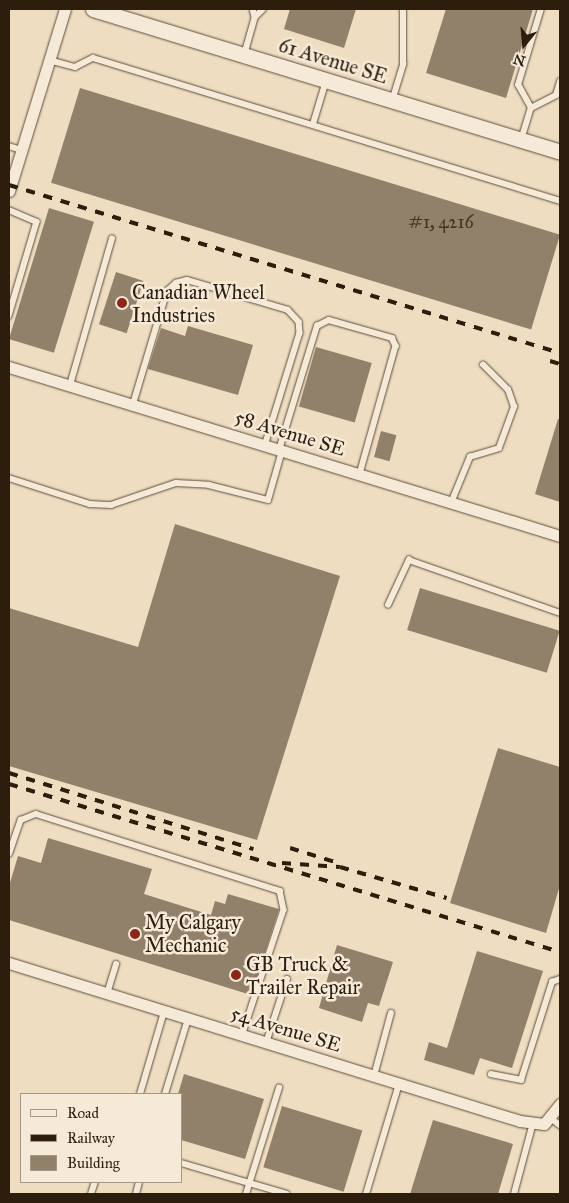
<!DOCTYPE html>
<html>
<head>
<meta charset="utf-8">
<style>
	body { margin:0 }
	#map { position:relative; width:569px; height:1203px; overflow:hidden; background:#efddc2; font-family:"IM FELL Great Primer",serif }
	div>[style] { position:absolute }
	.building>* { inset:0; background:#91816b; transform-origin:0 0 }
	.roads { filter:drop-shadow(0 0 1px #5d4d3a) drop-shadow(0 0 1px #5d4d3a) }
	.service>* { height:5.5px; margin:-2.75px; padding:0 2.75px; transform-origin:2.75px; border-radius:2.75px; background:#f5e9d7 }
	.minor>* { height:11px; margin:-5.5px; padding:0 5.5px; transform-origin:5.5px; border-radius:5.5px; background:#f5e9d7 }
	.tertiary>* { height:15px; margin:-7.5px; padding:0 7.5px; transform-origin:7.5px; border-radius:7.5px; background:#f5e9d7 }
	.rail>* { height:4px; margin-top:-2px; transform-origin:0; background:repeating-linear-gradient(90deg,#2c1d0c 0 9px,transparent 0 18px) }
	.dots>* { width:14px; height:14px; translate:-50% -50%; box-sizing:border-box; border:2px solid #f5e9d7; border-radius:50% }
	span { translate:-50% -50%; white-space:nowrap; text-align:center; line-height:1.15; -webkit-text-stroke:5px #f5e9d7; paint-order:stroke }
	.number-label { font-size:18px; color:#453624 }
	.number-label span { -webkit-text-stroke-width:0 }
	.street-label { font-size:20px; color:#2c1d0c }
	.poi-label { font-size:20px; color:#2c1d0c }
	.left { translate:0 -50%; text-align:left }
	.frame { position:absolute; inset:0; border:10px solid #2c1d0c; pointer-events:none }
	.legend { position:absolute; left:20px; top:1093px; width:162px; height:90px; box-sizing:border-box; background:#f5e9d7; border:1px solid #a59786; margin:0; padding:6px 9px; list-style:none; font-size:15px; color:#2c1d0c }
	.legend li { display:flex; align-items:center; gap:10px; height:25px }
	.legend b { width:25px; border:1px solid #a59786 }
	.north { position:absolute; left:499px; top:20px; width:50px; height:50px; -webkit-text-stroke:4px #f5e9d7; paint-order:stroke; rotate:197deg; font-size:14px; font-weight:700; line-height:20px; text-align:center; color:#2c1d0c }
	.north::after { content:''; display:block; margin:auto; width:18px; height:22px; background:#2c1d0c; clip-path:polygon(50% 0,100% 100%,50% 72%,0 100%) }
</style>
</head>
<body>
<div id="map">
	<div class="building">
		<div style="clip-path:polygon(290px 9px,356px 9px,344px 48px,284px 29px)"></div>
		<div style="clip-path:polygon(446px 9px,533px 9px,506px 98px,426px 73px)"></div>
		<div style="left:80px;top:88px;width:502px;height:99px;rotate:17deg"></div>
		<div style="left:49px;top:208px;width:47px;height:137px;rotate:17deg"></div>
		<div style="left:116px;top:272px;width:29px;height:55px;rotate:18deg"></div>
		<div style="clip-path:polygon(188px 326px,253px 345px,238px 395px,148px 369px,161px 328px,185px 336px)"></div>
		<div style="left:316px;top:347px;width:58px;height:62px;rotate:16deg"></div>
		<div style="clip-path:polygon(558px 419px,560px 419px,560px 502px,535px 494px)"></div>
		<div style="left:381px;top:431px;width:16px;height:27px;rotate:15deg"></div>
		<div style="clip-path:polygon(175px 524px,340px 576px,257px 840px,9px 766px,9px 608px,138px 647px)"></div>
		<div style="left:420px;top:588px;width:146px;height:44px;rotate:17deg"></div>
		<div style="clip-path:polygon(498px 748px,560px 767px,560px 885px,546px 933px,450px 903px)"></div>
		<div style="clip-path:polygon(48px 838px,152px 869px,144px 894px,211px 915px,215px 901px,225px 904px,228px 894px,279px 909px,251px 995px,9px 920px,9px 886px,18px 856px,41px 863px)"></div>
		<div style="clip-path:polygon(337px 945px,393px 962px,379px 1006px,368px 1003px,362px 1022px,319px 1008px)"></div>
		<div style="clip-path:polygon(477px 951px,543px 971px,512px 1068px,480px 1058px,474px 1075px,424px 1060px,429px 1042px,447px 1048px)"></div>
		<div style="clip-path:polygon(184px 1074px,264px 1099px,245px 1159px,181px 1140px,181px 1094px,178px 1094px)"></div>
		<div style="left:282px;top:1106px;width:84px;height:64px;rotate:17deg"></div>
		<div style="clip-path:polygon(433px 1120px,513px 1144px,498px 1194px,410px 1194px)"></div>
	</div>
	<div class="roads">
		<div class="service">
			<div style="left:253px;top:9px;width:8px;rotate:76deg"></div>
			<div style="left:244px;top:55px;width:40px;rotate:-74deg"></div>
			<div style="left:255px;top:17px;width:11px;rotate:-45deg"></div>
			<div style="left:49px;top:60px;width:27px;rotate:15deg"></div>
			<div style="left:75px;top:67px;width:20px;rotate:-27deg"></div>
			<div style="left:93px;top:58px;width:488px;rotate:17deg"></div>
			<div style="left:392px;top:101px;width:39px;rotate:-73deg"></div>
			<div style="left:403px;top:64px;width:55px;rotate:-90deg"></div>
			<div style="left:531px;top:108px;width:26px;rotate:-119deg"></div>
			<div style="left:518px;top:85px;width:79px;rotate:-73.2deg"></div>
			<div style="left:313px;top:124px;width:45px;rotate:-73.2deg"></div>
			<div style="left:521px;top:140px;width:34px;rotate:-73deg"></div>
			<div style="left:531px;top:108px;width:28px;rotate:-27deg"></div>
			<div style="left:556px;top:95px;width:14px;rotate:-73deg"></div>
			<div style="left:9px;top:146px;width:13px;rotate:18deg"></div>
			<div style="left:9px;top:210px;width:30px;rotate:23deg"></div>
			<div style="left:37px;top:222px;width:98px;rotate:106.6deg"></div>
			<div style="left:70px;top:385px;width:152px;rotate:-74deg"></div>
			<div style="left:133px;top:404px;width:118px;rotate:-73.3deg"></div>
			<div style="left:167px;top:291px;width:12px;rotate:-42deg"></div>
			<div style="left:176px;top:283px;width:11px;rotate:-15deg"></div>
			<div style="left:187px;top:280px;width:105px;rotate:16.5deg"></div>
			<div style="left:288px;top:310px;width:16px;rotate:47deg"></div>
			<div style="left:299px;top:322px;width:11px;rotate:85deg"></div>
			<div style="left:300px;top:333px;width:118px;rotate:107.2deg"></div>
			<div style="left:279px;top:450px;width:130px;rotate:-73deg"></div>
			<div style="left:317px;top:326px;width:13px;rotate:-27deg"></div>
			<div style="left:329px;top:320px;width:66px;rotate:15.9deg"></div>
			<div style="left:392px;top:338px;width:9px;rotate:63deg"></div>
			<div style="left:396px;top:346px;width:133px;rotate:105.7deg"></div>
			<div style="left:9px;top:478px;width:85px;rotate:17.8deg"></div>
			<div style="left:90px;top:504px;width:21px;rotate:3deg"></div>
			<div style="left:111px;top:505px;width:69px;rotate:-18.7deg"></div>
			<div style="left:176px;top:483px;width:33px;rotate:3deg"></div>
			<div style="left:209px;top:485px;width:61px;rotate:14.3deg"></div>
			<div style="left:268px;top:500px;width:51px;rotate:-74.1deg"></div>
			<div style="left:451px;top:503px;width:50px;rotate:-67.6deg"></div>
			<div style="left:470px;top:457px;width:30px;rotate:-17deg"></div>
			<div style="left:499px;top:448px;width:44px;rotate:-69.9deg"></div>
			<div style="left:514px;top:407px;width:18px;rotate:-109deg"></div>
			<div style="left:508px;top:390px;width:35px;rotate:-135deg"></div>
			<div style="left:388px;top:605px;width:50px;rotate:-65deg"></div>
			<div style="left:409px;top:560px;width:160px;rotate:19.3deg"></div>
			<div style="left:9px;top:854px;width:36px;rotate:-71deg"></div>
			<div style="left:21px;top:820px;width:16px;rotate:-22deg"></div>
			<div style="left:36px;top:814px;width:256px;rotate:17.5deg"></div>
			<div style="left:280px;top:891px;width:19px;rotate:78deg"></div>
			<div style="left:284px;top:910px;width:133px;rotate:108.4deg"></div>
			<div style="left:107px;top:994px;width:31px;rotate:-73deg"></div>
			<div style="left:266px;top:1043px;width:67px;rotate:-71.8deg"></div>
			<div style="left:491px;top:1074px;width:31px;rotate:11deg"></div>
			<div style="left:521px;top:1080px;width:103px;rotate:-72.4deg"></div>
			<div style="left:552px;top:982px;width:9px;rotate:-21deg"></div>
			<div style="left:374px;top:1076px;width:65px;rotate:-74.9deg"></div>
			<div style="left:140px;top:1094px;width:85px;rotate:-73.7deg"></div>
			<div style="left:165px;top:1094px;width:78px;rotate:-73deg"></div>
			<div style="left:552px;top:1119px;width:10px;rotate:37deg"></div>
			<div style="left:181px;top:1163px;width:110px;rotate:16.3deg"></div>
			<div style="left:91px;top:1194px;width:13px;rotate:-72deg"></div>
			<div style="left:136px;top:1194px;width:12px;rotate:-76deg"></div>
			<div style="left:246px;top:1194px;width:111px;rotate:-72.7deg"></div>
			<div style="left:366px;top:1194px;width:115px;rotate:-73.3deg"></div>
			<div style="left:514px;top:1194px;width:73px;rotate:-75deg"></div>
		</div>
		<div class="minor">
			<div style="left:9px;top:191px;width:190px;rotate:-72.9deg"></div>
			<div style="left:9px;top:367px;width:576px;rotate:17.05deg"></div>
			<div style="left:9px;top:963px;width:535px;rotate:17.18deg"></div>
			<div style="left:520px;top:1121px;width:24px;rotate:7deg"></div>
			<div style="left:544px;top:1124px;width:26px;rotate:-51deg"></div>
		</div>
		<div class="tertiary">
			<div style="left:93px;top:9px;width:488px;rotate:17deg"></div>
		</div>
	</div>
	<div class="rail">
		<div style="left:9px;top:185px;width:576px;rotate:16.96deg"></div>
		<div style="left:550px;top:361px;width:10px;rotate:17deg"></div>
		<div style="left:9px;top:773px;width:256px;rotate:17.3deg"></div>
		<div style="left:9px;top:784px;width:576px;rotate:16.96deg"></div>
		<div style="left:290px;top:848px;width:50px;rotate:17.4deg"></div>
		<div style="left:282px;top:863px;width:58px;rotate:3.9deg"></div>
		<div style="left:340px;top:867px;width:111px;rotate:16.2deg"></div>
	</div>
	<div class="dots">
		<div style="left:122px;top:303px;background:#8f2418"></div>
		<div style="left:135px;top:934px;background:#8f2418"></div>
		<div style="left:236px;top:975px;background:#8f2418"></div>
	</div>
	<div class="number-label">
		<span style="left:441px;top:222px">#1, 4216</span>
	</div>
	<div class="street-label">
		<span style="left:333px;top:61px;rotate:17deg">61 Avenue SE</span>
		<span style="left:290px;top:433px;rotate:17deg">58 Avenue SE</span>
		<span style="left:286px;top:1029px;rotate:17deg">54 Avenue SE</span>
	</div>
	<div class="poi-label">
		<span class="left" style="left:132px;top:304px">Canadian Wheel<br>Industries</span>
		<span class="left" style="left:145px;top:934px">My Calgary<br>Mechanic</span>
		<span class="left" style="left:246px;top:976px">GB Truck &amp;<br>Trailer Repair</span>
	</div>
	<div class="frame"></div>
	<ul class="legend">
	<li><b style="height:6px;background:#f5e9d7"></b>Road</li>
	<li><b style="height:6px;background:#2c1d0c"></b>Railway</li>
	<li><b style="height:14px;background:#91816b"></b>Building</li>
	</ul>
	<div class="north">N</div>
</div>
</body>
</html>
